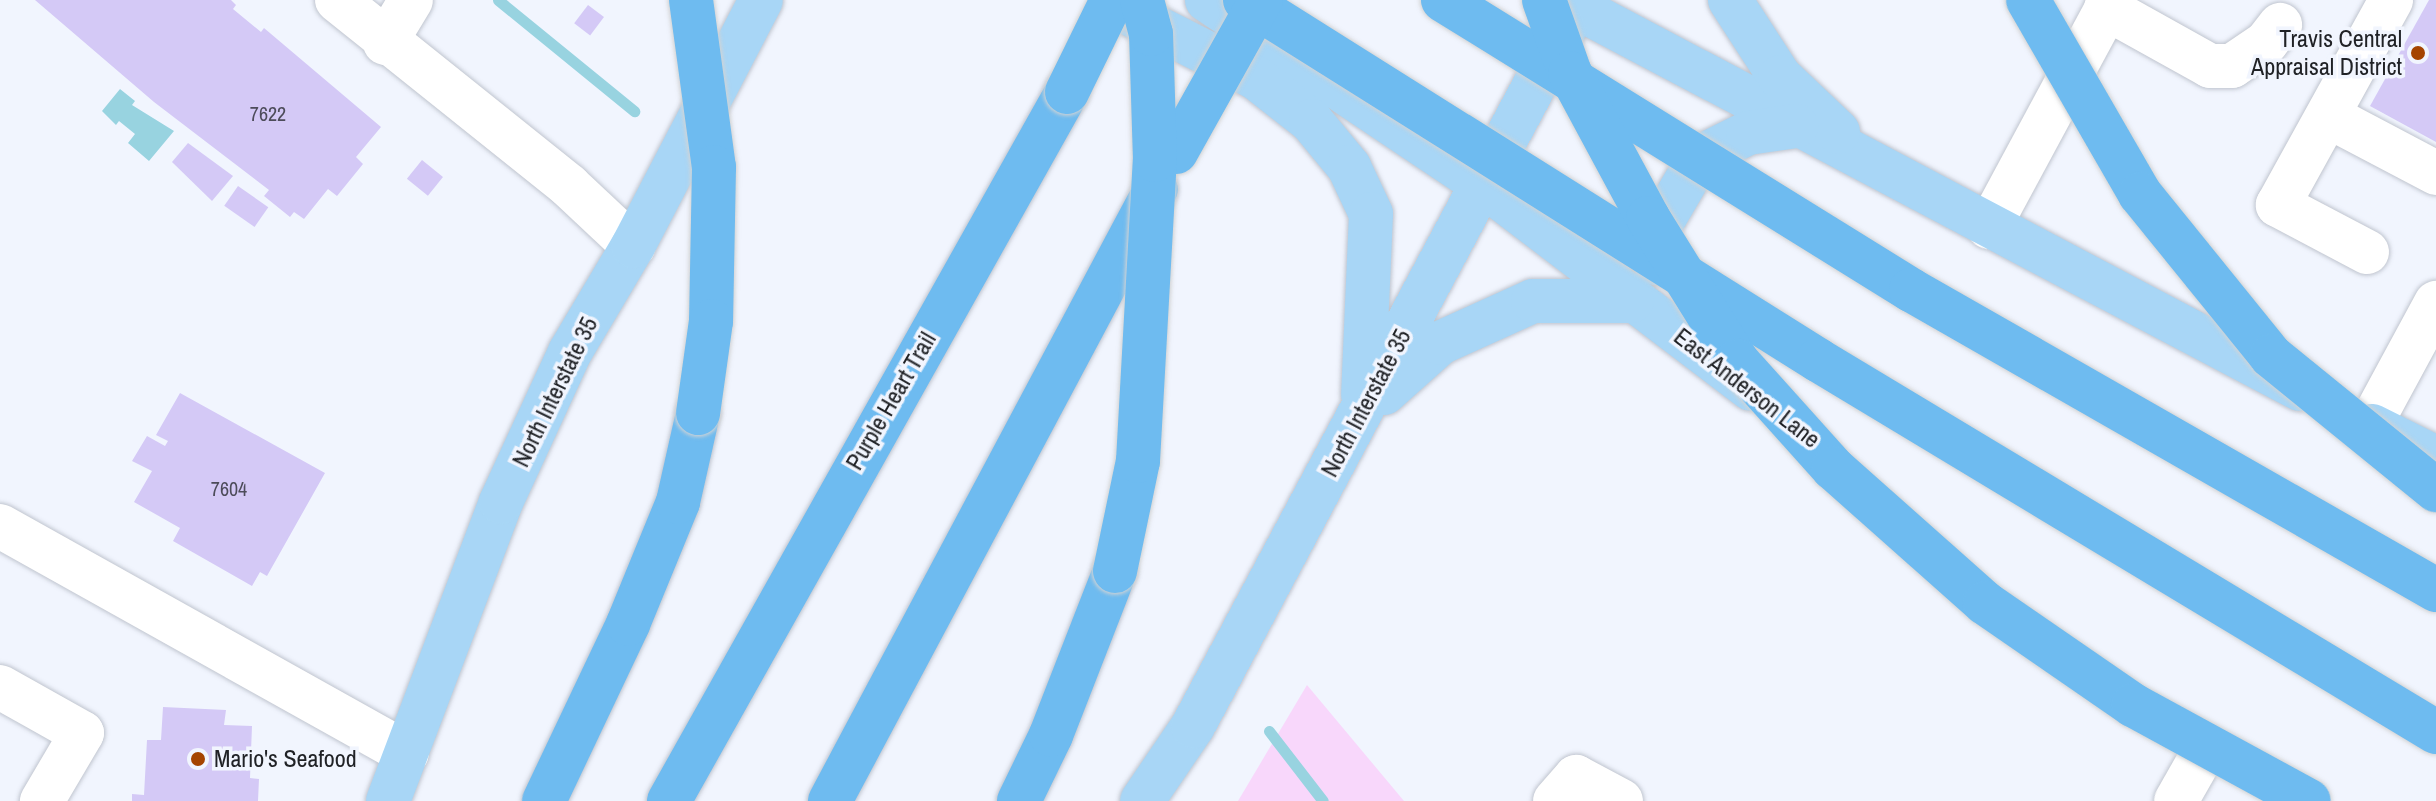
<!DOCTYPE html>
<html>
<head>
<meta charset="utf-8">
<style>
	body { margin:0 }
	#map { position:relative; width:2436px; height:801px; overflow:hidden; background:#f1f5fe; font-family:"Archivo Narrow",sans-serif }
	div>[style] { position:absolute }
	.green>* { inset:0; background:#f8d7fb }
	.water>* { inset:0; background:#98d3e0 }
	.stream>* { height:11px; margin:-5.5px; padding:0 5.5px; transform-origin:5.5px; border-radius:5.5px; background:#98d3e0 }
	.building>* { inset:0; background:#d4c9f6; transform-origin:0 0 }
	.roads { filter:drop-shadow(0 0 2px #c0c5cf) drop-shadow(0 0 2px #c0c5cf) }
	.minor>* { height:44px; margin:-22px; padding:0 22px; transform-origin:22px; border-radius:22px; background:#fff }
	.major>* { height:44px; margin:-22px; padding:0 22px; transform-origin:22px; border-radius:22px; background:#a8d6f6 }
	.highway>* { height:44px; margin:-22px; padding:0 22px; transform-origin:22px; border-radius:22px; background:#6ebbf0 }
	.bridges { filter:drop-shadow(0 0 2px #d2d3d4) drop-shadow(0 0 2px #d2d3d4) }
	.highway-bridge>* { height:44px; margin:-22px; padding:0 22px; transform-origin:22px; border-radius:22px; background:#6ebbf0 }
	.dots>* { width:22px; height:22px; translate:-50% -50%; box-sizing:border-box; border:4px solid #f1f5fe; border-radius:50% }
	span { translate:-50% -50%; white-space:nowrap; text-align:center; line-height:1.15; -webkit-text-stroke:7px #f1f5fe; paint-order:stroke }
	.number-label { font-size:20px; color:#4d4c5a }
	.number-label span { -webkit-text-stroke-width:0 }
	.poi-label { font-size:24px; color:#202226 }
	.right { translate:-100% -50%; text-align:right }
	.left { translate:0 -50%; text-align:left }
	.street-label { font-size:24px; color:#202226 }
</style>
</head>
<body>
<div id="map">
	<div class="green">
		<div style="clip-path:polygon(1307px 685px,1404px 801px,1238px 801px)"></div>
	</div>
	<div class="water">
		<div style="clip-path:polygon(120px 89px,135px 101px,132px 105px,174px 131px,149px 161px,128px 143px,135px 134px,119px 121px,116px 125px,102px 111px)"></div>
	</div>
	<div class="stream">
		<div style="left:498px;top:0;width:176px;rotate:39.2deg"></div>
		<div style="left:1269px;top:731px;width:88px;rotate:52.4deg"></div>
	</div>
	<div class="building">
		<div style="clip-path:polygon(35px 0,231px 0,236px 5px,233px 9px,261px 32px,264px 28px,381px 127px,356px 157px,363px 164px,337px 196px,328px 189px,304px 219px,294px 212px,290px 217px,264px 196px,269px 190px,154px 102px)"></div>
		<div style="clip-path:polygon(2429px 0,2436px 0,2436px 142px,2370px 106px)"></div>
		<div style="left:588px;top:5px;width:20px;height:23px;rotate:37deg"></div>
		<div style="clip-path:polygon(188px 143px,233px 176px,212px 201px,172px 162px)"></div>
		<div style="left:422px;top:160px;width:27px;height:24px;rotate:39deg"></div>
		<div style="left:238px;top:186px;width:37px;height:24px;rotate:35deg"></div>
		<div style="clip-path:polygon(180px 393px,325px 473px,267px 576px,260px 572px,252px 586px,173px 541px,180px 528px,134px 502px,152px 471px,132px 461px,147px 436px,165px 446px,168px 441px,156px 435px)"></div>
		<div style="clip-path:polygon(163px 707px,226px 710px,224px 725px,252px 726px,250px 778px,259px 779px,258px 801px,132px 801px,132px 794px,144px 795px,147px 740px,161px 740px)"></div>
	</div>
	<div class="roads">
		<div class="minor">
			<div style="left:337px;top:0;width:297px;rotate:38.7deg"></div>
			<div style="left:569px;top:186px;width:88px;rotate:43.2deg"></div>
			<div style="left:2106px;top:8px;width:119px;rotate:29.1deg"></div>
			<div style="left:2210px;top:66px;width:22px"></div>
			<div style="left:2232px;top:66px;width:41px;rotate:-34.1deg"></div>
			<div style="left:2266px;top:43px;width:23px;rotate:-52deg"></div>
			<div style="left:385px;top:43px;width:50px;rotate:-58.8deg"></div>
			<div style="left:2328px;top:116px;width:122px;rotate:27.8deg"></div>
			<div style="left:1989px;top:227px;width:258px;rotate:-61.7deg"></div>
			<div style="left:2367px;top:252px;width:101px;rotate:-152.2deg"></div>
			<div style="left:2278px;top:205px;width:234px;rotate:-61.1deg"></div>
			<div style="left:2370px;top:425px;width:139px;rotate:-61.6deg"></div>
			<div style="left:0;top:526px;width:466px;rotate:29.2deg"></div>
			<div style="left:0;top:687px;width:94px;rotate:29.3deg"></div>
			<div style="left:82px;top:733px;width:79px;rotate:120.5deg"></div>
			<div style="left:1555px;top:801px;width:32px;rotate:-49deg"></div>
			<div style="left:1576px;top:777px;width:51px;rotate:28.1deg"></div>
			<div style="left:2176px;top:801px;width:59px;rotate:-60.4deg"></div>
		</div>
		<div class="major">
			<div style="left:1207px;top:0;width:331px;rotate:33.8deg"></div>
			<div style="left:1482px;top:184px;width:338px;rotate:37.3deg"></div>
			<div style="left:1563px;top:0;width:833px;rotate:27.83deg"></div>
			<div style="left:1730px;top:0;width:92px;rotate:57deg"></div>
			<div style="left:1780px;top:77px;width:80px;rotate:43.5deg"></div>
			<div style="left:1120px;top:9px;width:153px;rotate:26.9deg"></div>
			<div style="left:1256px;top:78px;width:70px;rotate:38deg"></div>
			<div style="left:1311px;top:121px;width:60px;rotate:50.4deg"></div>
			<div style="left:1349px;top:167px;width:52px;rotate:64.9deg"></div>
			<div style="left:1371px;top:214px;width:181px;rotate:92.5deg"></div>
			<div style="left:1655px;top:263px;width:24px;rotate:-97deg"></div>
			<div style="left:1652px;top:239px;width:95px;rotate:-59.7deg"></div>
			<div style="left:1700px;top:157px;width:54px;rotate:-26.6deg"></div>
			<div style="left:1748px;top:133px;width:49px;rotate:-8.3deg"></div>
			<div style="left:1384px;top:393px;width:75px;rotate:-41.8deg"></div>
			<div style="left:1440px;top:343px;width:102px;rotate:-24.3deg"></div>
			<div style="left:1533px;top:301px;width:99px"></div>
			<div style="left:2372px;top:426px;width:72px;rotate:26.6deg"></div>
			<div style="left:388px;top:801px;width:320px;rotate:-69.3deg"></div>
			<div style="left:501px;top:502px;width:165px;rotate:-65.3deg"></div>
			<div style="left:570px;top:352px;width:123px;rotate:-59.3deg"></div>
			<div style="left:633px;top:246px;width:277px;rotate:-62.5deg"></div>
			<div style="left:1142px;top:801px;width:91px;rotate:-55.8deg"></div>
			<div style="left:1193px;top:726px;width:789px;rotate:-61.94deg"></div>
		</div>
		<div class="highway">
			<div style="left:544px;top:801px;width:196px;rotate:-64.6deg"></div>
			<div style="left:628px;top:624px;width:132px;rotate:-67.7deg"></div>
			<div style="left:678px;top:502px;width:91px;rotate:-77.3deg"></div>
			<div style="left:669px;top:801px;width:813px;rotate:-60.69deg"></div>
			<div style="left:830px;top:801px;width:693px;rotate:-61.96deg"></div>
			<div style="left:1019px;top:801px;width:73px;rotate:-64.1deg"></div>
			<div style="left:1051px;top:735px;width:176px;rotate:-68.7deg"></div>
		</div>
	</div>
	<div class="bridges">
		<div class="highway-bridge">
			<div style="left:691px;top:0;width:169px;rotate:82.2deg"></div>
			<div style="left:714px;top:167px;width:154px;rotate:91.1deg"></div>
			<div style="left:711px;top:321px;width:93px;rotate:98deg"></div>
			<div style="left:1245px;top:0;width:677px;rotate:32.14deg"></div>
			<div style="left:1818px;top:360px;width:721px;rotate:31.05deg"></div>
			<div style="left:1443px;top:0;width:551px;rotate:31.78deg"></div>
			<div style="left:1911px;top:290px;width:605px;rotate:29.74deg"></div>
			<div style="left:1544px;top:0;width:77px;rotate:70.4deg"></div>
			<div style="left:1570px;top:73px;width:165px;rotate:61.7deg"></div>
			<div style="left:1648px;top:218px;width:168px;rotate:58.1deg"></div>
			<div style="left:1737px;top:361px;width:144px;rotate:48.1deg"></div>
			<div style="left:1833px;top:468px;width:203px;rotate:41.6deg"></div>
			<div style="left:1985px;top:603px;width:180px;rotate:34.6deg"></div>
			<div style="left:2133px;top:705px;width:200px;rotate:28.6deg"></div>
			<div style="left:2028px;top:0;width:224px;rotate:60deg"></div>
			<div style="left:2140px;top:194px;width:208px;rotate:51deg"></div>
			<div style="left:2271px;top:356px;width:213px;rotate:39.1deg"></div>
			<div style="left:1067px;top:92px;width:102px;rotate:-63.9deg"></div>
			<div style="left:1176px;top:152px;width:174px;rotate:-60.8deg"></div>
			<div style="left:1115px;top:571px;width:112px;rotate:-78.2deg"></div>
			<div style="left:1138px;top:461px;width:301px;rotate:-86.8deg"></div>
			<div style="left:1155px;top:160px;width:126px;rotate:-91.8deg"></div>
			<div style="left:1151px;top:34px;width:35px;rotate:-105deg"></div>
		</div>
	</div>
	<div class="dots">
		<div style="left:2418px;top:53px;background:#a54400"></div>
		<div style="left:198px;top:759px;background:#a54400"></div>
	</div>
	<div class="number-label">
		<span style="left:268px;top:113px">7622</span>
		<span style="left:229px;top:488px">7604</span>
	</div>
	<div class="poi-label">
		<span class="right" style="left:2402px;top:53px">Travis Central<br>Appraisal District</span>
		<span class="left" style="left:214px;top:759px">Mario's Seafood</span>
	</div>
	<div class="street-label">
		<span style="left:1747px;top:388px;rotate:38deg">East Anderson Lane</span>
		<span style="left:555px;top:392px;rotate:-64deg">North Interstate 35</span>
		<span style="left:891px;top:401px;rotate:-60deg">Purple Heart Trail</span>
		<span style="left:1366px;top:403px;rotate:-62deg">North Interstate 35</span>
	</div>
</div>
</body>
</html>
